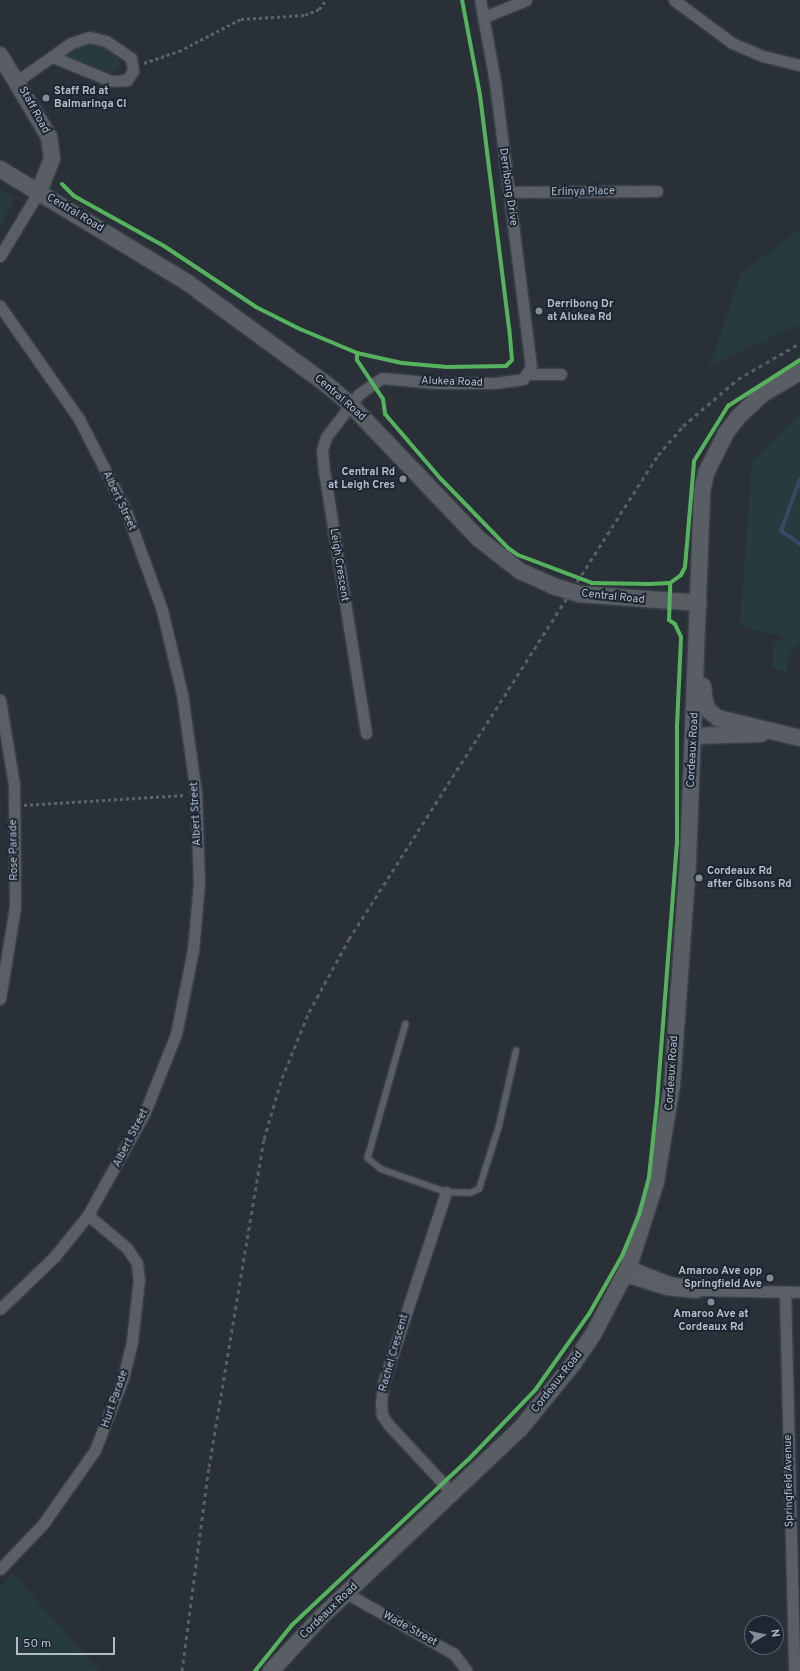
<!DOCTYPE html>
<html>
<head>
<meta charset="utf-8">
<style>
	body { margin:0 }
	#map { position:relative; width:800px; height:1671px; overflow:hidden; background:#2a3038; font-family:Overpass,sans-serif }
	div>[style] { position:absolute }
	.green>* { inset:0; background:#273a3e }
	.stream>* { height:4px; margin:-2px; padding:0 2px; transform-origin:2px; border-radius:2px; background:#384963 }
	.path>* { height:2.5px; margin-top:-1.25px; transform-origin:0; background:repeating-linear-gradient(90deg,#5d636a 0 3px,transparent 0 6px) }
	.roads { filter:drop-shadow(0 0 1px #484c53) drop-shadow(0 0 1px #484c53) }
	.lane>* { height:5.5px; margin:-2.75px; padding:0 2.75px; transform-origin:2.75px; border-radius:2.75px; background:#5a5e66 }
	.street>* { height:11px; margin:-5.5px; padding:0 5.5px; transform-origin:5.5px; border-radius:5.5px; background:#5a5e66 }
	.secondary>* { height:16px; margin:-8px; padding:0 8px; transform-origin:8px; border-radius:8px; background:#595d64 }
	.rail>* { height:3px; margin-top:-1.5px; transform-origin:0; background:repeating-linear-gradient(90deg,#595d64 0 4px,transparent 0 8px) }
	.cycleway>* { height:4px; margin:-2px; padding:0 2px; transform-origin:2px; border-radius:2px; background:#56b35d }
	.dots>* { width:11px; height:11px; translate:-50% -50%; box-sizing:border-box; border:2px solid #1d2633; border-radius:50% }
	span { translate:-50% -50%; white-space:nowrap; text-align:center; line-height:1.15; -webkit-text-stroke:4px #1d2633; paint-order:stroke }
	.poi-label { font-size:11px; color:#b4bcc9; font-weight:700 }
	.left { translate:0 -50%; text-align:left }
	.right { translate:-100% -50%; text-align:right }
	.street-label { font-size:11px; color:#b4bcc9 }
	.north { position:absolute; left:744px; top:1615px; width:40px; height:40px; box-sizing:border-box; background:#1d2633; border:1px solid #59626f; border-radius:50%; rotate:81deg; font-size:11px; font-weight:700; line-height:16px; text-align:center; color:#b4bcc9 }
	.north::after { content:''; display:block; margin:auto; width:14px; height:18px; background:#848b96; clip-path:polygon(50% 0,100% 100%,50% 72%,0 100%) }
	.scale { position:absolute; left:16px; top:1637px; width:99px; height:18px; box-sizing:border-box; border:2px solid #b4bcc9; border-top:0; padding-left:5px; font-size:12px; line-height:14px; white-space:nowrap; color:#b4bcc9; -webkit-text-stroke:3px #1d2633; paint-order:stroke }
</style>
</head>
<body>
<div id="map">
	<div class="green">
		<div style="clip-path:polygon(97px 44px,115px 54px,120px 63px,116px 71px,100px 70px,64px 54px,77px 45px)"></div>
		<div style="clip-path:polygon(0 189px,14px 197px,0 229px)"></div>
		<div style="clip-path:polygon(800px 229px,800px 324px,709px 367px,741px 274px)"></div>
		<div style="clip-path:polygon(800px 414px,800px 642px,788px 656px,787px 672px,772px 668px,774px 644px,784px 637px,740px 626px,752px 462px)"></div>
		<div style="clip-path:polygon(13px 1574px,100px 1671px,0 1671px,0 1586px)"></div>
	</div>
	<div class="stream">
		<div style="left:800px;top:479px;width:55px;rotate:110.1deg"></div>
		<div style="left:781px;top:531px;width:23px;rotate:34deg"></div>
	</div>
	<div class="path">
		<div style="left:144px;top:63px;width:37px;rotate:-19deg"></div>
		<div style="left:179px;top:51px;width:70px;rotate:-27.3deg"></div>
		<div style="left:241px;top:19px;width:64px;rotate:-3.6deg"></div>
		<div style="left:305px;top:15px;width:15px;rotate:-23deg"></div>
		<div style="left:319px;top:9px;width:11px;rotate:-52deg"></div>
		<div style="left:24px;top:805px;width:161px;rotate:-3.6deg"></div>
	</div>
	<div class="roads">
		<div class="lane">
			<div style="left:406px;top:1024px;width:139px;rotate:105.8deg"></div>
			<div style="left:368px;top:1158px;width:17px;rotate:40deg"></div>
			<div style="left:381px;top:1169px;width:69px;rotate:19.5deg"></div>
			<div style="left:446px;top:1192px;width:24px;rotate:2deg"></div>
			<div style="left:470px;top:1193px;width:10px;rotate:-24deg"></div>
			<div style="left:479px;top:1189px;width:66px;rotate:-72.4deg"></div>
			<div style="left:499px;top:1126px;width:77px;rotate:-77.2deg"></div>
		</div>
		<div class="street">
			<div style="left:674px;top:0;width:72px;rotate:36.6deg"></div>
			<div style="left:732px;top:43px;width:34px;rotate:23deg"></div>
			<div style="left:763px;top:56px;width:38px;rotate:14deg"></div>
			<div style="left:484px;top:17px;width:45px;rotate:-22deg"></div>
			<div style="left:17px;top:81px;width:66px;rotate:-35.1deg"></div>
			<div style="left:71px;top:43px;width:19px;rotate:-18deg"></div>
			<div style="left:89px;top:37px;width:17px;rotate:13deg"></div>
			<div style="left:106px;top:41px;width:30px;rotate:34deg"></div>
			<div style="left:131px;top:58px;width:13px;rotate:81deg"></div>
			<div style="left:133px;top:71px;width:11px;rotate:124deg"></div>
			<div style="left:127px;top:80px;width:16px;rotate:176deg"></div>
			<div style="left:111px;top:81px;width:63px;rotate:-157.5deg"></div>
			<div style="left:509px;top:192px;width:148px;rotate:-0.4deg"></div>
			<div style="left:0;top:256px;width:76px;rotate:-59deg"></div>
			<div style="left:0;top:306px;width:138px;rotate:55deg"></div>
			<div style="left:79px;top:419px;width:103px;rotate:62.9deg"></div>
			<div style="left:126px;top:511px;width:105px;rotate:70deg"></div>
			<div style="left:162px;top:610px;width:86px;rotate:76.6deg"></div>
			<div style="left:182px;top:694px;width:101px;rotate:82deg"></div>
			<div style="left:196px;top:794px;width:89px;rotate:88.1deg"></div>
			<div style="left:199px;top:883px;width:67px;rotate:95.1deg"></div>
			<div style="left:193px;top:950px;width:86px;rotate:101.4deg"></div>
			<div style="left:176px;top:1034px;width:84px;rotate:111.7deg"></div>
			<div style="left:145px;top:1112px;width:118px;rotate:119deg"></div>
			<div style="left:88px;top:1215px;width:53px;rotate:128.8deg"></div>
			<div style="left:55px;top:1256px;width:76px;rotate:136.1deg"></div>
			<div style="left:527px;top:374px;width:34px"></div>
			<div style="left:0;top:700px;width:86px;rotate:80.6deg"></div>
			<div style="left:14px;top:785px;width:122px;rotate:89.5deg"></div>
			<div style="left:15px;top:907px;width:93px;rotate:99.3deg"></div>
			<div style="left:366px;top:733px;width:264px;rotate:-99.1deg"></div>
			<div style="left:324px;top:472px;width:22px;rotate:-95deg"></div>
			<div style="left:322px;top:450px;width:14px;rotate:-73deg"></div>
			<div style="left:326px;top:437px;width:54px;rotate:-52.5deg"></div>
			<div style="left:359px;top:394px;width:28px;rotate:-35deg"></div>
			<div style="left:382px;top:378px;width:54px;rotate:5.3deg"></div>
			<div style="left:436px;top:383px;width:59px"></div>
			<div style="left:495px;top:383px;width:28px;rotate:-8deg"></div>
			<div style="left:523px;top:379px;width:14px;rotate:-56deg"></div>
			<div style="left:531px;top:367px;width:293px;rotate:-97.2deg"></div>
			<div style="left:494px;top:76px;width:77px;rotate:-100.4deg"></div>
			<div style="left:446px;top:1192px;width:202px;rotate:108.2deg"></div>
			<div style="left:383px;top:1384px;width:20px;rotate:96deg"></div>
			<div style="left:381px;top:1404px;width:11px;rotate:85deg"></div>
			<div style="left:382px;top:1415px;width:11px;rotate:56deg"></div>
			<div style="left:388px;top:1424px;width:96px;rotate:47.1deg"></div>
			<div style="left:629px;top:1266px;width:43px;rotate:21.8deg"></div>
			<div style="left:669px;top:1282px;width:20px;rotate:9deg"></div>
			<div style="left:625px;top:1276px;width:43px;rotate:17.6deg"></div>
			<div style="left:666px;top:1289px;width:29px;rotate:6deg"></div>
			<div style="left:695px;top:1292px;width:6px;rotate:-18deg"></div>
			<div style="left:701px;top:1290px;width:99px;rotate:1.2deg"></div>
			<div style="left:785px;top:1292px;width:379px;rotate:88.6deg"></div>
			<div style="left:0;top:1569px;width:62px;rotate:-46.3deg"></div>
			<div style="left:43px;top:1524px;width:90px;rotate:-54.9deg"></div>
			<div style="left:95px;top:1450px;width:77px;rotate:-68.7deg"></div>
			<div style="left:123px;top:1378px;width:38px;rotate:-76deg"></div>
			<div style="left:132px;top:1341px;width:61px;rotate:-83.5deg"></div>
			<div style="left:139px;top:1280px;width:17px;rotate:-97deg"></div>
			<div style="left:137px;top:1263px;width:18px;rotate:-124deg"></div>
			<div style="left:127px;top:1248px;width:51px;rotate:-139.8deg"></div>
			<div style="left:346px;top:1593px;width:124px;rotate:29.5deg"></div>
			<div style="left:454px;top:1654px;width:21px;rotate:53deg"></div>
		</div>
		<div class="secondary">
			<div style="left:0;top:55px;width:96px;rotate:59.1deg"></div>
			<div style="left:49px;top:137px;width:22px;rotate:82deg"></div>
			<div style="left:52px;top:159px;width:35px;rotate:112deg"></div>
			<div style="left:0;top:169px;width:220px;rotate:31.2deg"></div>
			<div style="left:188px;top:283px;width:171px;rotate:36.2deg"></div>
			<div style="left:326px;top:384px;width:31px;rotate:40deg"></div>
			<div style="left:350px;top:404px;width:187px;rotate:46.3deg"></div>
			<div style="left:479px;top:539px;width:52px;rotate:38deg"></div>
			<div style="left:520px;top:571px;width:36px;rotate:24deg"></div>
			<div style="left:553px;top:586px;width:28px;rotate:17deg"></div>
			<div style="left:580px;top:594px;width:119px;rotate:4.3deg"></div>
			<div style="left:703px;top:686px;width:17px;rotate:83deg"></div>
			<div style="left:705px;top:703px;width:9px;rotate:63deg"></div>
			<div style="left:709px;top:711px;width:11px;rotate:38deg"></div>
			<div style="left:718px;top:718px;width:84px;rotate:13.7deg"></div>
			<div style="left:694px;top:736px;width:67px;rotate:-1.7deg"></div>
			<div style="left:271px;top:1671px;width:72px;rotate:-47.2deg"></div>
			<div style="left:320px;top:1618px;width:275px;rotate:-43.4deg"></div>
			<div style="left:520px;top:1429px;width:84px;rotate:-50.8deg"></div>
			<div style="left:573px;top:1364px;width:37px;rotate:-56deg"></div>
			<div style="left:594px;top:1333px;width:76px;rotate:-62.4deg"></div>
			<div style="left:629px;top:1266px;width:88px;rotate:-72.2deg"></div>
			<div style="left:656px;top:1182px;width:98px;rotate:-80.6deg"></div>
			<div style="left:672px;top:1085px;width:226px;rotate:-85.9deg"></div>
			<div style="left:688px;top:860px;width:368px;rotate:-87.8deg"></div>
			<div style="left:702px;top:492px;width:19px;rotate:-78deg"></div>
			<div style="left:706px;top:473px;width:45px;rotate:-63.4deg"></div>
			<div style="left:726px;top:433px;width:21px;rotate:-53deg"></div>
			<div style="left:739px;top:416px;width:34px;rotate:-43deg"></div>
			<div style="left:764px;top:393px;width:42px;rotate:-30.3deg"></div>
		</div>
	</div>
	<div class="rail">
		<div style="left:182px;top:1671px;width:206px;rotate:-82.5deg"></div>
		<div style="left:209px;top:1467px;width:333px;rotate:-80.5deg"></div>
		<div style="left:264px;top:1139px;width:64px;rotate:-73.6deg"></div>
		<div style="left:282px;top:1078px;width:71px;rotate:-67.8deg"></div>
		<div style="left:309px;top:1012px;width:83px;rotate:-61.3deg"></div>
		<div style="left:349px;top:939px;width:574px;rotate:-57.44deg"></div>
		<div style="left:658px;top:455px;width:38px;rotate:-49deg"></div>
		<div style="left:683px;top:426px;width:72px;rotate:-40.5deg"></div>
		<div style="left:738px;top:379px;width:72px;rotate:-30.1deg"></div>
	</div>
	<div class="cycleway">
		<div style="left:62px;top:184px;width:17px;rotate:45deg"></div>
		<div style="left:74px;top:196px;width:103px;rotate:29.1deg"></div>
		<div style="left:164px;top:246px;width:110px;rotate:33.5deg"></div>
		<div style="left:256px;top:307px;width:49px;rotate:26.6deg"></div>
		<div style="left:300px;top:329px;width:62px;rotate:22.8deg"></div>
		<div style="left:357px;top:353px;width:46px;rotate:12.5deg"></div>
		<div style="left:402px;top:363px;width:45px;rotate:5.1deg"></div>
		<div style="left:447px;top:367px;width:59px;rotate:-1deg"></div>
		<div style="left:506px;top:366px;width:8px;rotate:-45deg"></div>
		<div style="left:512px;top:360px;width:32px;rotate:-95deg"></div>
		<div style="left:509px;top:328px;width:235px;rotate:-97.1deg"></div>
		<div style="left:480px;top:95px;width:97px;rotate:-100.7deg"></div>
		<div style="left:357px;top:353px;width:7px;rotate:90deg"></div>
		<div style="left:357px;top:360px;width:47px;rotate:56.3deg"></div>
		<div style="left:383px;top:399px;width:15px;rotate:82deg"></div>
		<div style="left:385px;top:414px;width:86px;rotate:49.3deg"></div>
		<div style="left:441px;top:479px;width:96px;rotate:45.8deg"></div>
		<div style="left:508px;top:548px;width:12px;rotate:35deg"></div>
		<div style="left:518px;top:555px;width:79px;rotate:20.7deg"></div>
		<div style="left:592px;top:583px;width:57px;rotate:1deg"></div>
		<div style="left:649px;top:584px;width:21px;rotate:-3deg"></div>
		<div style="left:670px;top:583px;width:14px;rotate:-36deg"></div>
		<div style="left:681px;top:575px;width:9px;rotate:-63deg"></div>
		<div style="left:685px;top:567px;width:106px;rotate:-85.1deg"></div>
		<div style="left:694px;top:461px;width:65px;rotate:-58.3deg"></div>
		<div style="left:728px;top:406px;width:85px;rotate:-32.6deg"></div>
		<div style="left:255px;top:1671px;width:59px;rotate:-51.2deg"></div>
		<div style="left:292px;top:1625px;width:241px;rotate:-43.2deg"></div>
		<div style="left:468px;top:1460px;width:98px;rotate:-46.2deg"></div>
		<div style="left:536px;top:1389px;width:92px;rotate:-54.8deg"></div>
		<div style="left:589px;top:1314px;width:67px;rotate:-60.4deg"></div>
		<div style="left:622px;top:1256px;width:44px;rotate:-67.5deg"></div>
		<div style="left:639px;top:1215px;width:39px;rotate:-75deg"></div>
		<div style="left:649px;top:1177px;width:75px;rotate:-83.9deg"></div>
		<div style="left:657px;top:1102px;width:259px;rotate:-85.6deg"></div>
		<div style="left:677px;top:844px;width:118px;rotate:-90deg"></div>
		<div style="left:677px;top:726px;width:89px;rotate:-87.4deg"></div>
		<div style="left:681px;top:637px;width:14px;rotate:-115deg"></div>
		<div style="left:675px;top:624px;width:7px;rotate:-146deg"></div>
		<div style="left:669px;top:620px;width:37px;rotate:-88deg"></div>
	</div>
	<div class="dots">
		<div style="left:46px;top:98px;background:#848b96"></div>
		<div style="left:539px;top:311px;background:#848b96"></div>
		<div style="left:403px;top:479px;background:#848b96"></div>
		<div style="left:699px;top:878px;background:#848b96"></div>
		<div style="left:770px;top:1278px;background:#848b96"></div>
		<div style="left:711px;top:1302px;background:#848b96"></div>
	</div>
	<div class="poi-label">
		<span class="left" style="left:54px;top:98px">Staff Rd at<br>Balmaringa Cl</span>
		<span class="left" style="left:547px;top:311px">Derribong Dr<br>at Alukea Rd</span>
		<span class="right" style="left:395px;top:479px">Central Rd<br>at Leigh Cres</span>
		<span class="left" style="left:707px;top:878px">Cordeaux Rd<br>after Gibsons Rd</span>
		<span class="right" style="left:762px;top:1278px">Amaroo Ave opp<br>Springfield Ave</span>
		<span style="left:711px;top:1321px">Amaroo Ave at<br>Cordeaux Rd</span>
	</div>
	<div class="street-label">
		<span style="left:34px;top:110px;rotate:61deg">Staff Road</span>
		<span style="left:508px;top:187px;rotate:82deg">Derribong Drive</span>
		<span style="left:583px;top:192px;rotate:-1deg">Erlinya Place</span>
		<span style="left:75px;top:213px;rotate:31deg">Central Road</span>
		<span style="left:452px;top:382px;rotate:2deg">Alukea Road</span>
		<span style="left:340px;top:398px;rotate:41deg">Central Road</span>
		<span style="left:119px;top:501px;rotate:65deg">Albert Street</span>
		<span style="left:339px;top:565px;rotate:81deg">Leigh Crescent</span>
		<span style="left:613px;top:597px;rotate:6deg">Central Road</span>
		<span style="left:693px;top:750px;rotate:-87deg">Cordeaux Road</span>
		<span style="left:196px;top:814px;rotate:-93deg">Albert Street</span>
		<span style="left:14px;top:850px;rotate:-91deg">Rose Parade</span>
		<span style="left:672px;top:1073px;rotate:-86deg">Cordeaux Road</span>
		<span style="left:131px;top:1138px;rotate:-63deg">Albert Street</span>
		<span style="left:394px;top:1353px;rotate:-74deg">Rachel Crescent</span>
		<span style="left:557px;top:1382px;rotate:-52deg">Cordeaux Road</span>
		<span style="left:115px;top:1399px;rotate:-71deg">Hurt Parade</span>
		<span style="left:789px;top:1481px;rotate:-91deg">Springfield Avenue</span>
		<span style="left:329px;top:1611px;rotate:-44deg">Cordeaux Road</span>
		<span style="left:410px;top:1629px;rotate:29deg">Wade Street</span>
	</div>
	<div class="north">N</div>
	<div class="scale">50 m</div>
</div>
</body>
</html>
